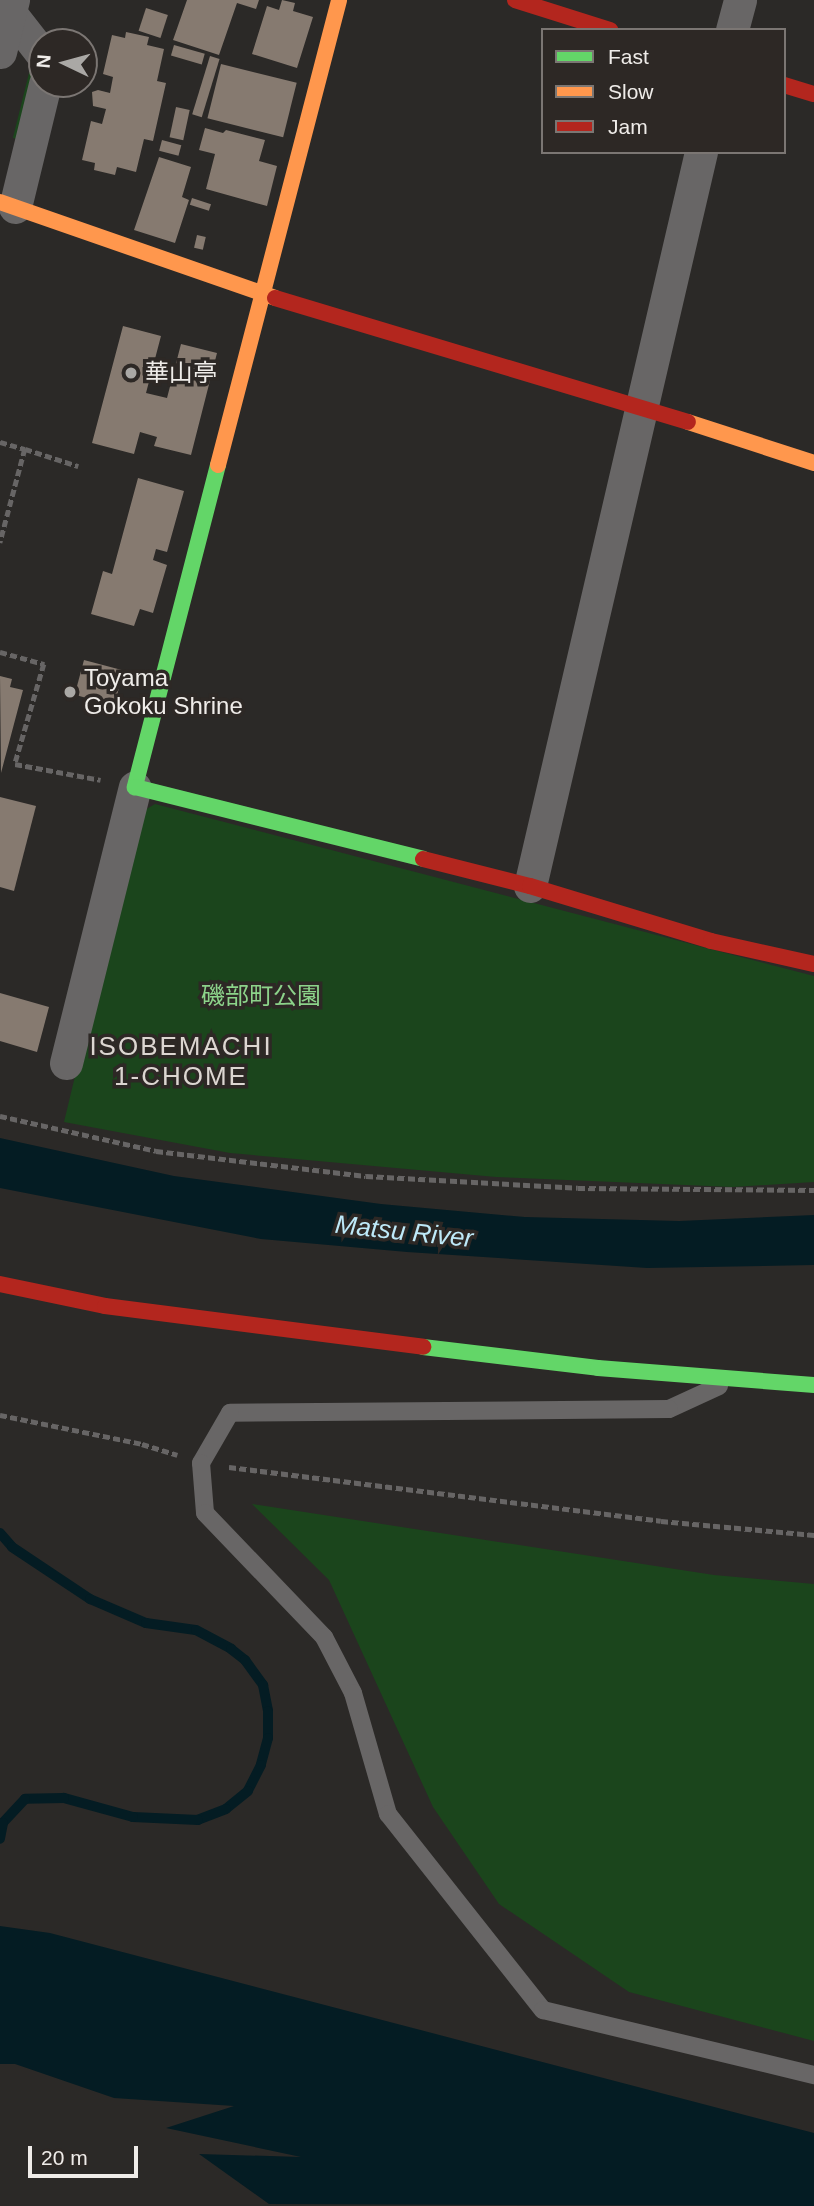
<!DOCTYPE html>
<html>
<head>
<meta charset="utf-8">
<style>
	body { margin:0 }
	#map { position:relative; width:814px; height:2206px; overflow:hidden; background:#2b2927; font-family:Arial,"Noto Sans JP",sans-serif }
	div>[style] { position:absolute }
	.green>* { inset:0; background:#1b451c; transform-origin:0 0 }
	.water>* { inset:0; background:#041c23 }
	.stream>* { height:10px; margin:-5px; padding:0 5px; transform-origin:5px; border-radius:5px; background:#041c23 }
	.building>* { inset:0; background:#867a70; transform-origin:0 0 }
	.path>* { height:4.5px; margin-top:-2.25px; transform-origin:0; background:repeating-linear-gradient(90deg,#676565 0 7px,transparent 0 10.5px) }
	.lane>* { height:18px; margin:-9px; padding:0 9px; transform-origin:9px; border-radius:9px; background:#686666 }
	.street>* { height:33px; margin:-16.5px; padding:0 16.5px; transform-origin:16.5px; border-radius:16.5px; background:#686666 }
	.fast>* { height:16px; margin:-8px; padding:0 8px; transform-origin:8px; border-radius:8px; background:#63d668 }
	.slow>* { height:16px; margin:-8px; padding:0 8px; transform-origin:8px; border-radius:8px; background:#ff974d }
	.jam>* { height:16px; margin:-8px; padding:0 8px; transform-origin:8px; border-radius:8px; background:#b3261e }
	.dots>* { width:19px; height:19px; translate:-50% -50%; box-sizing:border-box; border:4px solid #2d2825; border-radius:50% }
	span { translate:-50% -50%; white-space:nowrap; text-align:center; line-height:1.15; -webkit-text-stroke:7px #2d2825; paint-order:stroke }
	.poi-label { font-size:24px; color:#efece9 }
	.left { translate:0 -50%; text-align:left }
	.park-label { font-size:24px; color:#8cd38a }
	.neighbourhood-label { font-size:26px; color:#dcd6d1; letter-spacing:2px }
	.water-label { font-size:26px; color:#bee9f8; font-style:italic }
	.legend { position:absolute; left:541px; top:28px; width:245px; height:126px; box-sizing:border-box; background:#2d2825; border:2px solid #7b7673; margin:0; padding:9px 12px; list-style:none; font-size:21px; color:#efece9 }
	.legend li { display:flex; align-items:center; gap:14px; height:35px }
	.legend b { width:35px; border:2px solid #7b7673 }
	.north { position:absolute; left:28px; top:28px; width:70px; height:70px; box-sizing:border-box; background:#2d2825; border:2px solid #7b7673; border-radius:50%; rotate:275deg; font-size:19px; font-weight:700; line-height:28px; text-align:center; color:#efece9 }
	.north::after { content:''; display:block; margin:auto; width:24px; height:32px; background:#aaa8a5; clip-path:polygon(50% 0,100% 100%,50% 72%,0 100%) }
	.scale { position:absolute; left:28px; top:2146px; width:110px; height:32px; box-sizing:border-box; border:4px solid #efece9; border-top:0; padding-left:9px; font-size:21px; line-height:24px; white-space:nowrap; color:#efece9; -webkit-text-stroke:5px #2d2825; paint-order:stroke }
</style>
</head>
<body>
<div id="map">
	<div class="green">
		<div style="left:30px;top:69px;width:8px;height:71px;rotate:14deg"></div>
		<div style="clip-path:polygon(155px 804px,814px 976px,814px 1182px,733px 1187px,496px 1177px,230px 1153px,64px 1122px,138px 814px)"></div>
		<div style="clip-path:polygon(252px 1504px,714px 1575px,814px 1584px,814px 2041px,629px 1992px,499px 1904px,433px 1807px,329px 1580px)"></div>
	</div>
	<div class="water">
		<div style="clip-path:polygon(0 1138px,174px 1176px,381px 1204px,525px 1217px,679px 1221px,814px 1215px,814px 1265px,647px 1268px,407px 1252px,261px 1239px,0 1188px)"></div>
		<div style="clip-path:polygon(0 1926px,50px 1933px,814px 2133px,814px 2206px,269px 2204px,199px 2154px,301px 2157px,166px 2128px,234px 2106px,114px 2098px,15px 2064px,0 2064px)"></div>
	</div>
	<div class="stream">
		<div style="left:0;top:1533px;width:18px;rotate:49deg"></div>
		<div style="left:12px;top:1547px;width:94px;rotate:33.7deg"></div>
		<div style="left:90px;top:1599px;width:61px;rotate:23.2deg"></div>
		<div style="left:146px;top:1623px;width:50px;rotate:8deg"></div>
		<div style="left:196px;top:1630px;width:40px;rotate:28deg"></div>
		<div style="left:231px;top:1649px;width:18px;rotate:38deg"></div>
		<div style="left:245px;top:1660px;width:31px;rotate:54deg"></div>
		<div style="left:263px;top:1685px;width:26px;rotate:79deg"></div>
		<div style="left:268px;top:1711px;width:27px;rotate:90deg"></div>
		<div style="left:268px;top:1738px;width:28px;rotate:105deg"></div>
		<div style="left:261px;top:1765px;width:29px;rotate:117deg"></div>
		<div style="left:248px;top:1791px;width:28px;rotate:141deg"></div>
		<div style="left:226px;top:1809px;width:30px;rotate:159deg"></div>
		<div style="left:198px;top:1820px;width:65px;rotate:-177.4deg"></div>
		<div style="left:133px;top:1817px;width:72px;rotate:-164.6deg"></div>
		<div style="left:64px;top:1798px;width:39px;rotate:179deg"></div>
		<div style="left:25px;top:1799px;width:33px;rotate:133deg"></div>
		<div style="left:3px;top:1823px;width:16px;rotate:101deg"></div>
	</div>
	<div class="building">
		<div style="clip-path:polygon(187px 0,259px 0,256px 9px,237px 3px,219px 55px,173px 40px)"></div>
		<div style="clip-path:polygon(282px 0,295px 3px,293px 11px,313px 17px,297px 68px,252px 54px,267px 6px,279px 10px)"></div>
		<div style="left:146px;top:8px;width:23px;height:24px;rotate:18deg"></div>
		<div style="clip-path:polygon(126px 32px,149px 37px,147px 45px,164px 49px,157px 81px,166px 83px,153px 141px,144px 139px,136px 172px,117px 167px,115px 175px,94px 170px,95px 163px,82px 160px,91px 121px,102px 124px,106px 109px,93px 106px,92px 92px,98px 90px,110px 93px,113px 77px,103px 74px,112px 35px,125px 38px)"></div>
		<div style="left:174px;top:45px;width:32px;height:11px;rotate:16deg"></div>
		<div style="left:210px;top:56px;width:10px;height:61px;rotate:17deg"></div>
		<div style="left:221px;top:64px;width:78px;height:56px;rotate:14deg"></div>
		<div style="left:176px;top:107px;width:14px;height:31px;rotate:12deg"></div>
		<div style="clip-path:polygon(205px 128px,223px 133px,226px 130px,265px 140px,259px 161px,277px 166px,267px 206px,206px 189px,215px 154px,199px 150px)"></div>
		<div style="left:162px;top:140px;width:20px;height:11px;rotate:15deg"></div>
		<div style="clip-path:polygon(159px 157px,191px 167px,182px 197px,189px 200px,175px 243px,134px 230px)"></div>
		<div style="left:192px;top:198px;width:20px;height:7px;rotate:18deg"></div>
		<div style="left:197px;top:235px;width:9px;height:13px;rotate:13deg"></div>
		<div style="clip-path:polygon(123px 326px,161px 336px,146px 393px,167px 398px,181px 344px,217px 353px,191px 455px,154px 446px,157px 437px,140px 432px,134px 454px,92px 443px)"></div>
		<div style="clip-path:polygon(138px 478px,184px 491px,167px 552px,156px 549px,153px 560px,167px 565px,153px 613px,140px 609px,134px 626px,91px 614px,103px 571px,112px 574px)"></div>
		<div style="left:84px;top:660px;width:41px;height:36px;rotate:15deg"></div>
		<div style="clip-path:polygon(0 676px,12px 679px,10px 687px,23px 690px,1px 773px)"></div>
		<div style="clip-path:polygon(0 797px,36px 806px,14px 891px,0 887px)"></div>
		<div style="clip-path:polygon(0 993px,49px 1007px,37px 1052px,0 1041px)"></div>
	</div>
	<div class="path">
		<div style="left:0;top:442px;width:26px;rotate:16deg"></div>
		<div style="left:25px;top:449px;width:97px;rotate:104.9deg"></div>
		<div style="left:25px;top:449px;width:56px;rotate:17.8deg"></div>
		<div style="left:0;top:652px;width:46px;rotate:15.3deg"></div>
		<div style="left:44px;top:664px;width:104px;rotate:106.2deg"></div>
		<div style="left:15px;top:764px;width:87px;rotate:10.5deg"></div>
		<div style="left:0;top:1116px;width:160px;rotate:12.6deg"></div>
		<div style="left:156px;top:1151px;width:211px;rotate:6.8deg"></div>
		<div style="left:366px;top:1176px;width:212px;rotate:3.2deg"></div>
		<div style="left:578px;top:1188px;width:236px;rotate:0.5deg"></div>
		<div style="left:0;top:1415px;width:145px;rotate:11.5deg"></div>
		<div style="left:142px;top:1444px;width:37px;rotate:17deg"></div>
		<div style="left:229px;top:1467px;width:435px;rotate:7.1deg"></div>
		<div style="left:661px;top:1521px;width:154px;rotate:5.2deg"></div>
	</div>
	<div class="lane">
		<div style="left:719px;top:1386px;width:55px;rotate:155.3deg"></div>
		<div style="left:669px;top:1409px;width:439px;rotate:179.5deg"></div>
		<div style="left:230px;top:1413px;width:58px;rotate:120.1deg"></div>
		<div style="left:201px;top:1463px;width:50px;rotate:85.4deg"></div>
		<div style="left:205px;top:1513px;width:172px;rotate:46.2deg"></div>
		<div style="left:324px;top:1637px;width:63px;rotate:62.6deg"></div>
		<div style="left:353px;top:1693px;width:126px;rotate:73.9deg"></div>
		<div style="left:388px;top:1814px;width:250px;rotate:51.7deg"></div>
		<div style="left:543px;top:2010px;width:279px;rotate:13.5deg"></div>
	</div>
	<div class="street">
		<div style="left:10px;top:13px;width:52px;rotate:52deg"></div>
		<div style="left:732px;top:30px;width:31px;rotate:-75deg"></div>
		<div style="left:0;top:52px;width:54px;rotate:-76deg"></div>
		<div style="left:15px;top:207px;width:127px;rotate:-76.3deg"></div>
		<div style="left:530px;top:886px;width:754px;rotate:-76.89deg"></div>
		<div style="left:66px;top:1063px;width:284px;rotate:-76deg"></div>
	</div>
	<div class="fast">
		<div style="left:218px;top:465px;width:333px;rotate:104.5deg"></div>
		<div style="left:135px;top:787px;width:297px;rotate:14deg"></div>
		<div style="left:423px;top:1347px;width:176px;rotate:6.8deg"></div>
		<div style="left:598px;top:1368px;width:217px;rotate:4.5deg"></div>
	</div>
	<div class="slow">
		<div style="left:0;top:202px;width:291px;rotate:19.2deg"></div>
		<div style="left:688px;top:422px;width:133px;rotate:18deg"></div>
		<div style="left:218px;top:465px;width:480px;rotate:-75.4deg"></div>
	</div>
	<div class="jam">
		<div style="left:515px;top:0;width:100px;rotate:17.5deg"></div>
		<div style="left:784px;top:85px;width:31px;rotate:17deg"></div>
		<div style="left:275px;top:298px;width:431px;rotate:16.7deg"></div>
		<div style="left:423px;top:859px;width:110px;rotate:14.2deg"></div>
		<div style="left:530px;top:886px;width:189px;rotate:16.9deg"></div>
		<div style="left:711px;top:941px;width:106px;rotate:12.6deg"></div>
		<div style="left:0;top:1284px;width:107px;rotate:11.8deg"></div>
		<div style="left:105px;top:1306px;width:321px;rotate:7.3deg"></div>
	</div>
	<div class="dots">
		<div style="left:131px;top:373px;background:#aaa8a5"></div>
		<div style="left:70px;top:692px;background:#aaa8a5"></div>
	</div>
	<div class="poi-label">
		<span class="left" style="left:145px;top:373px">華山亭</span>
		<span class="left" style="left:84px;top:692px">Toyama<br>Gokoku Shrine</span>
	</div>
	<div class="park-label">
		<span style="left:261px;top:996px">磯部町公園</span>
	</div>
	<div class="neighbourhood-label">
		<span style="left:181px;top:1062px">ISOBEMACHI<br>1-CHOME</span>
	</div>
	<div class="water-label">
		<span style="left:404px;top:1232px;rotate:6deg">Matsu River</span>
	</div>
	<ul class="legend">
	<li><b style="height:9px;background:#63d668"></b>Fast</li>
	<li><b style="height:9px;background:#ff974d"></b>Slow</li>
	<li><b style="height:9px;background:#b3261e"></b>Jam</li>
	</ul>
	<div class="north">N</div>
	<div class="scale">20 m</div>
</div>
</body>
</html>
